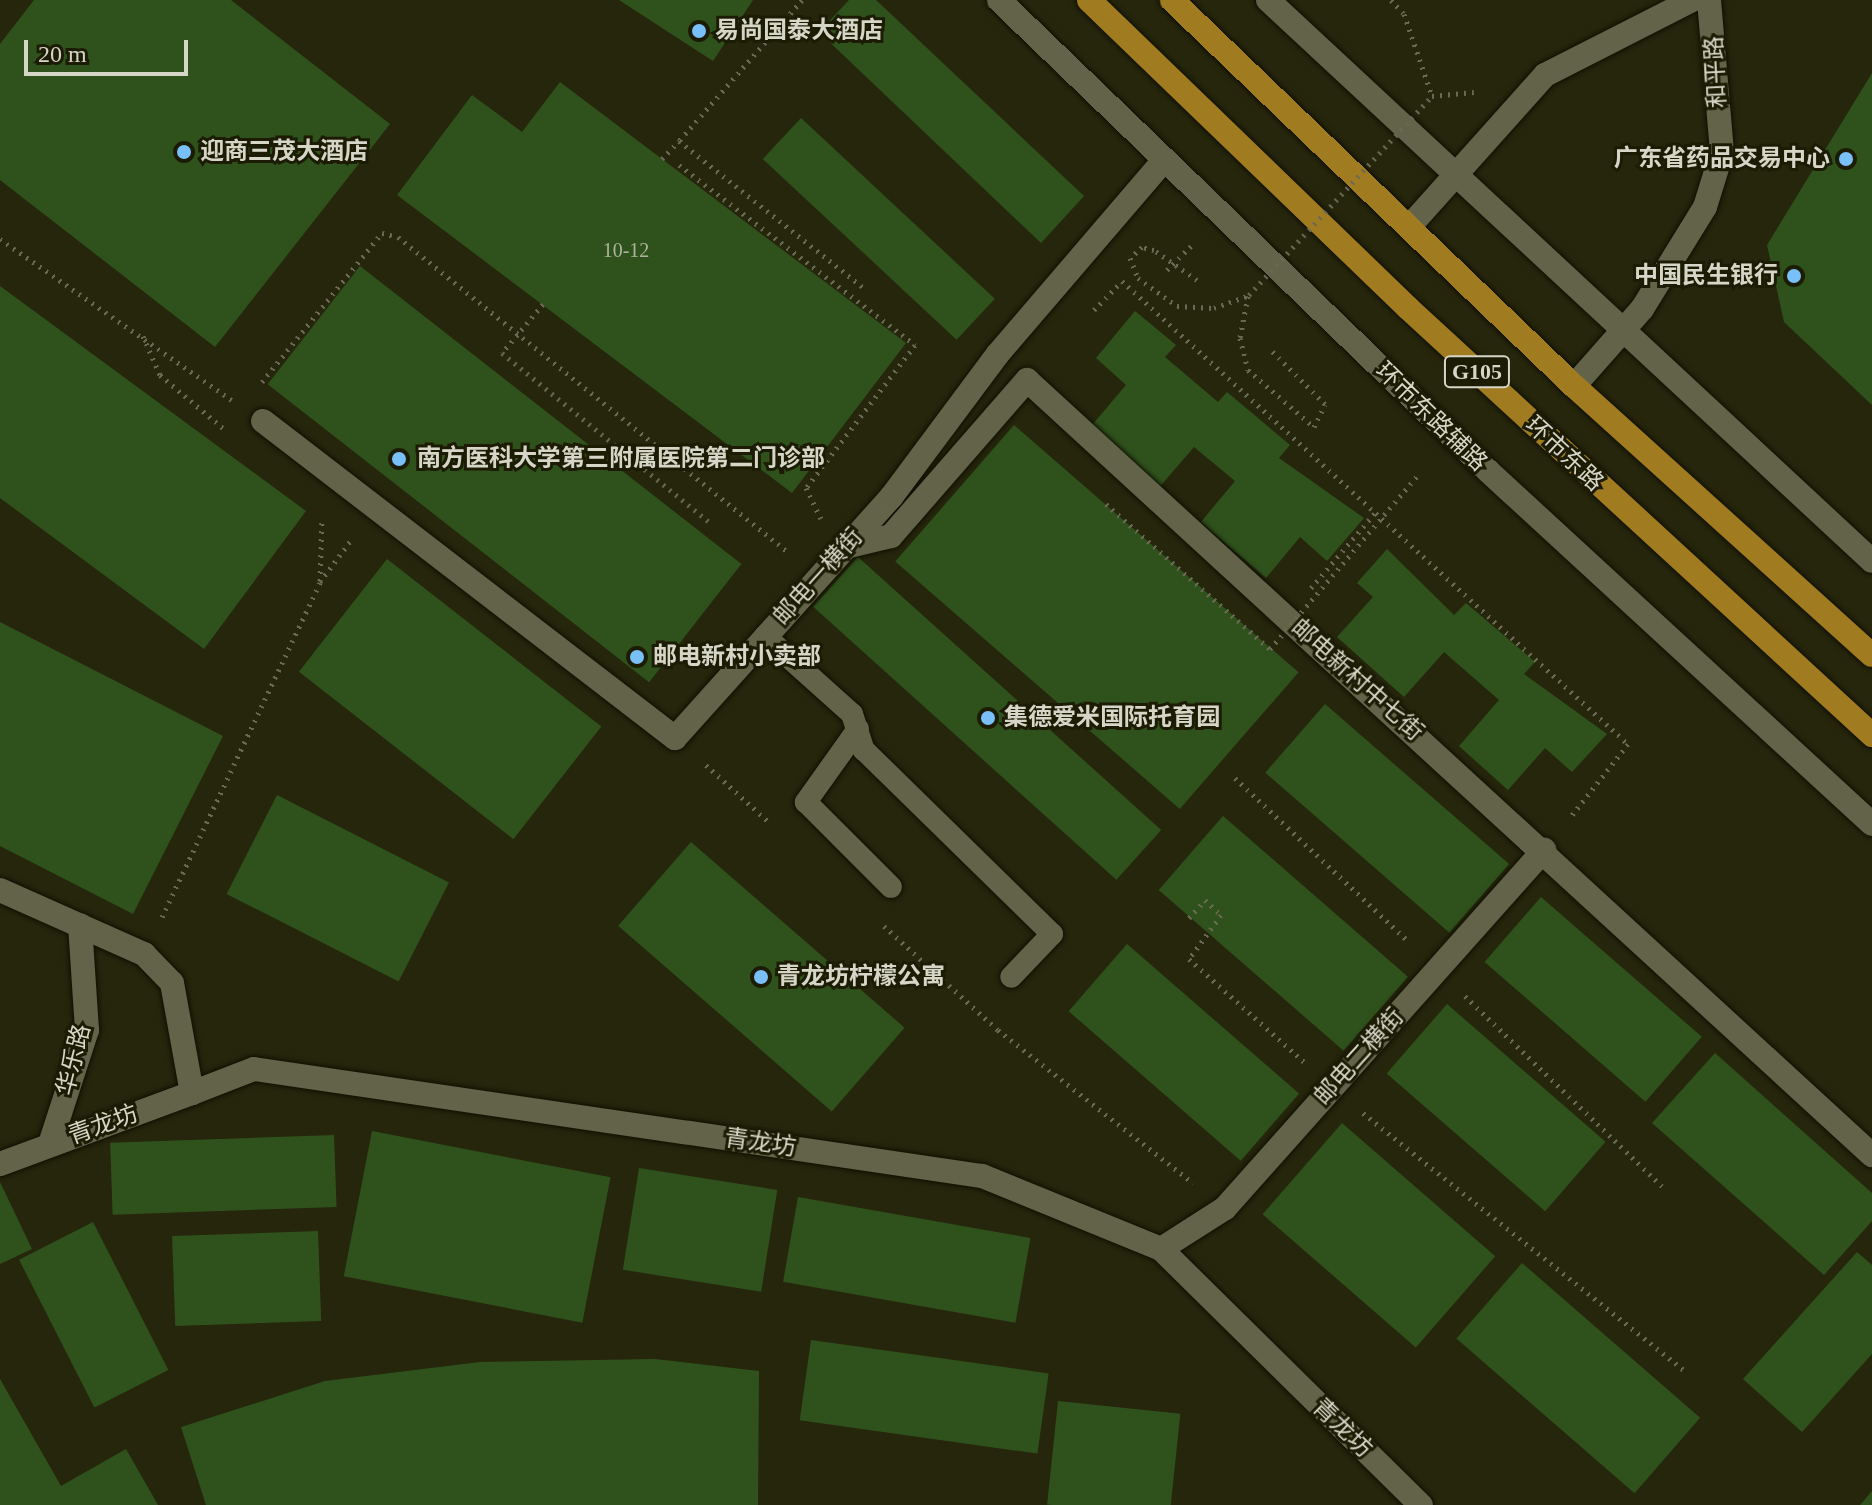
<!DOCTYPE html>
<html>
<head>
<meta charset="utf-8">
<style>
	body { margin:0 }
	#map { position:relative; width:1872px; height:1505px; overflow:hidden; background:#26260d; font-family:"Times New Roman","Noto Sans SC",serif }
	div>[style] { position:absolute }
	.building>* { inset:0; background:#2f521c; transform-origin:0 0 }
	.path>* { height:5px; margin-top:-2.5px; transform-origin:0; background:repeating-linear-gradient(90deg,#696954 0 2px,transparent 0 8px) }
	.roads { filter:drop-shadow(0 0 2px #0f0f00) drop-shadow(0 0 2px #0f0f00) }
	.service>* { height:22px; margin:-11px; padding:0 11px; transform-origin:11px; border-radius:11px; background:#626348 }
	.minor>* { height:24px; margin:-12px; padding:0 12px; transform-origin:12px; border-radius:12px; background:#626348 }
	.tertiary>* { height:24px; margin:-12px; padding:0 12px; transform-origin:12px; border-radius:12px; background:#626348 }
	.trunk>* { height:24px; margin:-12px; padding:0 12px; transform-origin:12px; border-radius:12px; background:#a07b20 }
	.path-bridge>* { height:5px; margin-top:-2.5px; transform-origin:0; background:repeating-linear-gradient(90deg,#696954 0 2px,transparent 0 8px) }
	.dots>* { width:22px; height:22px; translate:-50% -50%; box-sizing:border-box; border:4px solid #1c1c04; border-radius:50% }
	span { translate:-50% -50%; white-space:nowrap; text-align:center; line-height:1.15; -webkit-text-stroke:6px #1c1c04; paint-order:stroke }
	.number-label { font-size:20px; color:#acb59c }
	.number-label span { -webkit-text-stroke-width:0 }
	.shield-label span { padding:2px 6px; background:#1c1c04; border:2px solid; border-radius:6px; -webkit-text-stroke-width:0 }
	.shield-label { font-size:22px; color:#d5d6c7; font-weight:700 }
	.poi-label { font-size:24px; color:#d5d6c7; font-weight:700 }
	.left { translate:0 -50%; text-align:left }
	.right { translate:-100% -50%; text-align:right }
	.street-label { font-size:24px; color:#d5d6c7 }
	.scale { position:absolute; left:24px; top:40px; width:164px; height:36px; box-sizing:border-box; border:4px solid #d5d6c7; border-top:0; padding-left:10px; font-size:24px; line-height:28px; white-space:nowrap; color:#d5d6c7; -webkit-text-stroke:6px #1c1c04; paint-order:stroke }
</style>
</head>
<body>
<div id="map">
	<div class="building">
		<div style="clip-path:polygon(34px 0,231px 0,390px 124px,215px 347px,0 180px,0 44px)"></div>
		<div style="clip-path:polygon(619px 0,753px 0,713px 61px)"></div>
		<div style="clip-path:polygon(849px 0,876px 0,1084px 196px,1041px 243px,819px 32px)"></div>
		<div style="clip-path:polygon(1872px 73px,1872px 405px,1784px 322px,1767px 245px)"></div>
		<div style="clip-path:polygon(560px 82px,906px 343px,792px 493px,397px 195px,472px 95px,522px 132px)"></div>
		<div style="left:801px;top:118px;width:265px;height:56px;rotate:43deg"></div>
		<div style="left:360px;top:266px;width:484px;height:150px;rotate:38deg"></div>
		<div style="clip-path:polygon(0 286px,306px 511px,204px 649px,0 498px)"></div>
		<div style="clip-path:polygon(1135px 311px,1176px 345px,1165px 357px,1218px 402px,1227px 392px,1290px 445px,1279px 458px,1364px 518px,1327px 561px,1300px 537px,1266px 578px,1201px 522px,1235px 481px,1194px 447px,1157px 490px,1087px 431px,1126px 385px,1096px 358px)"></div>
		<div style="left:1014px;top:425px;width:377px;height:181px;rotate:41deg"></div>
		<div style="clip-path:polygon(1387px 549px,1454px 615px,1466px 603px,1535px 662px,1524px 674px,1607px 734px,1572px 772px,1545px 748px,1508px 790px,1459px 746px,1499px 700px,1444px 652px,1404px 697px,1337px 637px,1373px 597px,1357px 583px)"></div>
		<div style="left:858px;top:557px;width:408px;height:67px;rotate:42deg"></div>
		<div style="left:387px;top:559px;width:272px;height:143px;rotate:38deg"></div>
		<div style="clip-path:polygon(0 622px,223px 736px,133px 914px,0 846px)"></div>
		<div style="left:1325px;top:704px;width:244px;height:91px;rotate:41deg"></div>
		<div style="left:277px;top:795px;width:193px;height:111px;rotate:27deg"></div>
		<div style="left:1223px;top:816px;width:245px;height:98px;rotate:41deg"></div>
		<div style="left:691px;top:842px;width:283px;height:111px;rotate:41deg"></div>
		<div style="left:1541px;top:897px;width:213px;height:86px;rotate:41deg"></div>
		<div style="left:1127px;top:944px;width:228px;height:89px;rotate:41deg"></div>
		<div style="left:1447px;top:1004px;width:210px;height:92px;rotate:41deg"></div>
		<div style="clip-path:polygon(1715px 1053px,1872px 1193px,1872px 1221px,1824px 1275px,1652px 1123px)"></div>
		<div style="left:1342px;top:1123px;width:203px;height:121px;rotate:41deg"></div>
		<div style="left:372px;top:1131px;width:243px;height:148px;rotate:11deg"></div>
		<div style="left:334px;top:1135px;width:72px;height:224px;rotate:88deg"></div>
		<div style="left:639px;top:1168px;width:140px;height:103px;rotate:9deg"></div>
		<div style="clip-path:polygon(0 1182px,32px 1249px,0 1264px)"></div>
		<div style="left:798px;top:1197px;width:236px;height:86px;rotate:10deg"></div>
		<div style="left:93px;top:1222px;width:166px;height:83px;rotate:63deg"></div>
		<div style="left:318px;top:1231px;width:90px;height:146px;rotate:88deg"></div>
		<div style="clip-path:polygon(1857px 1252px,1872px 1265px,1872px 1354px,1802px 1432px,1743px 1379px)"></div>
		<div style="left:1522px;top:1263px;width:236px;height:100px;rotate:41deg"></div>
		<div style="left:811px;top:1340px;width:240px;height:81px;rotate:8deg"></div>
		<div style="clip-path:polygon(655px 1359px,759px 1371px,758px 1505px,206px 1505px,181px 1427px,325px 1381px,480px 1362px)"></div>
		<div style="clip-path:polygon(0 1379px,61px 1486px,126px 1449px,158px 1505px,0 1505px)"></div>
		<div style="left:1058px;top:1401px;width:123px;height:104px;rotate:6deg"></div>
		<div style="clip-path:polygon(1872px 1491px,1872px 1505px,1860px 1505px)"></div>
	</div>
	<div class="path">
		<div style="left:802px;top:0;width:187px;rotate:131.1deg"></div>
		<div style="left:679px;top:141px;width:238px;rotate:38.5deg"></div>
		<div style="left:1391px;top:0;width:19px;rotate:47deg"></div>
		<div style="left:1404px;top:14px;width:87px;rotate:71.1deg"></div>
		<div style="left:1432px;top:96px;width:42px;rotate:-5.4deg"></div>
		<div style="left:662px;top:159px;width:25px;rotate:-47deg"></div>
		<div style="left:679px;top:165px;width:297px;rotate:37.3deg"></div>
		<div style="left:915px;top:345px;width:180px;rotate:127.3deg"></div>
		<div style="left:806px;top:488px;width:34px;rotate:64deg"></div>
		<div style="left:0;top:239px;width:282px;rotate:34.8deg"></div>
		<div style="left:1167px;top:270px;width:34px;rotate:-45deg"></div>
		<div style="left:1248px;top:296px;width:43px;rotate:100.8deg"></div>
		<div style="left:1240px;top:338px;width:33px;rotate:76deg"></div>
		<div style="left:1248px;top:370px;width:87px;rotate:40.8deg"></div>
		<div style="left:1314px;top:427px;width:25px;rotate:-64deg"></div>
		<div style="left:1325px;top:404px;width:76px;rotate:-135deg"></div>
		<div style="left:1094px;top:310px;width:40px;rotate:-46deg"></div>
		<div style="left:1122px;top:281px;width:686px;rotate:42.46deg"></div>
		<div style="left:1628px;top:744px;width:95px;rotate:128.2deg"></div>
		<div style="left:143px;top:336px;width:43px;rotate:66.4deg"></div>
		<div style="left:160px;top:375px;width:82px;rotate:40.1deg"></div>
		<div style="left:262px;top:382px;width:191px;rotate:-51.2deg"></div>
		<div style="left:382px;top:233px;width:16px;rotate:14deg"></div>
		<div style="left:398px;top:237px;width:503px;rotate:38.94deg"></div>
		<div style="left:320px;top:581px;width:62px;rotate:-88.2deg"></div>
		<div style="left:1311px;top:588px;width:99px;rotate:-49.5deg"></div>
		<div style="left:706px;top:765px;width:86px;rotate:42.2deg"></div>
		<div style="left:1235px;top:778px;width:239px;rotate:43.3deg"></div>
		<div style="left:162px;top:917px;width:370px;rotate:-64.7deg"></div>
		<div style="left:320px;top:582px;width:52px;rotate:-53.6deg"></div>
		<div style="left:1189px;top:918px;width:24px;rotate:-48deg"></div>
		<div style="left:1205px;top:900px;width:22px;rotate:43deg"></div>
		<div style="left:1221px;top:915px;width:54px;rotate:126deg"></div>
		<div style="left:1189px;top:959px;width:154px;rotate:41.8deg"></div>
		<div style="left:884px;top:926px;width:154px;rotate:42.4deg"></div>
		<div style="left:998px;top:1030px;width:248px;rotate:38.1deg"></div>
		<div style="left:1465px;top:996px;width:275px;rotate:44deg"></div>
		<div style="left:1363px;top:1113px;width:411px;rotate:38.7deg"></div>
	</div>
	<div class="roads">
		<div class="service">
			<div style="left:765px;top:636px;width:117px;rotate:41.9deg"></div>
			<div style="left:852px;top:714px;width:38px;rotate:72deg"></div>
			<div style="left:864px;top:750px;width:263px;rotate:44.4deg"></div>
			<div style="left:1052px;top:934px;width:59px;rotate:133.6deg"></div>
			<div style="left:858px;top:729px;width:90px;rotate:125.5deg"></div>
			<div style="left:806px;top:802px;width:120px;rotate:45deg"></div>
		</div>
		<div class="minor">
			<div style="left:999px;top:0;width:678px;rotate:43.92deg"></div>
			<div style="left:1487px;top:470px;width:523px;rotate:42.6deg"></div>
			<div style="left:1268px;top:0;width:824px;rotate:42.89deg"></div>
			<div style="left:1409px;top:227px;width:204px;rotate:-48.2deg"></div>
			<div style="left:1545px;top:75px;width:165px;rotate:-27deg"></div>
			<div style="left:1574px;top:386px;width:103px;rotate:-48.6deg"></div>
			<div style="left:1642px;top:309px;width:120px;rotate:-58.3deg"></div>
			<div style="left:1705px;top:207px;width:58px;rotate:-72.8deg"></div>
			<div style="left:1722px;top:152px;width:153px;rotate:-94.9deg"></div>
			<div style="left:263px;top:421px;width:520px;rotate:37.58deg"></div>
			<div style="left:675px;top:738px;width:325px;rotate:-48.1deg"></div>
			<div style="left:892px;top:496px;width:176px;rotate:-53.3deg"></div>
			<div style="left:997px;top:355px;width:257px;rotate:-49.4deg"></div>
			<div style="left:845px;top:547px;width:47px;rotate:-13.4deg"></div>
			<div style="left:891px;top:536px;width:207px;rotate:-48.9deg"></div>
			<div style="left:1027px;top:380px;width:1147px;rotate:42.53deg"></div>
			<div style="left:192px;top:1093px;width:66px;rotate:-21.2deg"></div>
			<div style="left:254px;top:1069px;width:736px;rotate:8.36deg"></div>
			<div style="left:982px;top:1176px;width:193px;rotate:22.2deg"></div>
			<div style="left:1161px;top:1249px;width:365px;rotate:44.6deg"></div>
			<div style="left:1161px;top:1249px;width:76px;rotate:-32.6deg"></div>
			<div style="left:1225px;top:1208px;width:480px;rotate:-48.3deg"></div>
		</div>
		<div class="tertiary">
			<div style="left:0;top:890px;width:158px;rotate:24deg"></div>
			<div style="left:144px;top:954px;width:40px;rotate:46deg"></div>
			<div style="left:172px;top:983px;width:112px;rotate:79.7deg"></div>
			<div style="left:192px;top:1093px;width:205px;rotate:159.7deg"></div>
			<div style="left:50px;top:1144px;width:120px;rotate:-72deg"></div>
			<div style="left:87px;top:1030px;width:105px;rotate:-93.8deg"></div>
		</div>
		<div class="trunk">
			<div style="left:1089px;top:0;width:443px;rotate:44deg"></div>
			<div style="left:1408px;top:308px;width:631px;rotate:42.62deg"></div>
			<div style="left:1172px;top:0;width:557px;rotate:43.84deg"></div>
			<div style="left:1574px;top:386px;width:401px;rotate:42.1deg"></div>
		</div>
	</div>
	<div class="path-bridge">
		<div style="left:1197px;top:280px;width:52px;rotate:-145.1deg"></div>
		<div style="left:1154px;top:250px;width:12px;rotate:-166deg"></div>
		<div style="left:1142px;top:247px;width:16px;rotate:137deg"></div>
		<div style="left:1130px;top:258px;width:22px;rotate:68deg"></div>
		<div style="left:1138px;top:278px;width:48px;rotate:35.7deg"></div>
		<div style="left:1177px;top:306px;width:37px;rotate:3deg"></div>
		<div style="left:1214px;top:308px;width:37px;rotate:-20deg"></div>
		<div style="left:1249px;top:295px;width:270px;rotate:-47.4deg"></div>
		<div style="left:543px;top:304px;width:64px;rotate:129.9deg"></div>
		<div style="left:502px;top:353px;width:266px;rotate:39.2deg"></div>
		<div style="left:1106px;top:504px;width:219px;rotate:41.5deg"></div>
		<div style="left:1270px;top:649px;width:230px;rotate:-49.6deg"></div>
	</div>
	<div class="dots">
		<div style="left:699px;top:31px;background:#79bff8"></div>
		<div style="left:184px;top:152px;background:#79bff8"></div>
		<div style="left:1846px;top:159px;background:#79bff8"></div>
		<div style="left:1794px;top:276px;background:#79bff8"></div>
		<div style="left:399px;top:459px;background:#79bff8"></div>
		<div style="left:637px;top:657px;background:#79bff8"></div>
		<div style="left:988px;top:718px;background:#79bff8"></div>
		<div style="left:761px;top:977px;background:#79bff8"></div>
	</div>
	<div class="number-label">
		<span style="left:626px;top:250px">10-12</span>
	</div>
	<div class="shield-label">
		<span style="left:1477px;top:372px">G105</span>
	</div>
	<div class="poi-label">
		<span class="left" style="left:715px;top:31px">易尚国泰大酒店</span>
		<span class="left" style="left:200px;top:152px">迎商三茂大酒店</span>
		<span class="right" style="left:1830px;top:159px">广东省药品交易中心</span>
		<span class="right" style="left:1778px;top:276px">中国民生银行</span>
		<span class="left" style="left:417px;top:459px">南方医科大学第三附属医院第二门诊部</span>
		<span class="left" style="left:653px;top:657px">邮电新村小卖部</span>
		<span class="left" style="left:1004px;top:718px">集德爱米国际托育园</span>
		<span class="left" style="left:777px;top:977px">青龙坊柠檬公寓</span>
	</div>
	<div class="street-label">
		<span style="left:1716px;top:72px;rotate:-93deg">和平路</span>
		<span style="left:1431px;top:417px;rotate:44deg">环市东路辅路</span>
		<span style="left:1564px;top:454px;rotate:43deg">环市东路</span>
		<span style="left:818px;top:577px;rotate:-48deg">邮电一横街</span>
		<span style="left:1357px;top:680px;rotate:42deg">邮电新村中七街</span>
		<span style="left:1359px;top:1057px;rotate:-48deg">邮电二横街</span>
		<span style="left:74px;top:1060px;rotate:-76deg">华乐路</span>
		<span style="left:103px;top:1125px;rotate:-20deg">青龙坊</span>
		<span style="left:760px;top:1143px;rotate:8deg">青龙坊</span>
		<span style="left:1342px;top:1428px;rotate:44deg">青龙坊</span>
	</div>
	<div class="scale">20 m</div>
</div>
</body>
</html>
